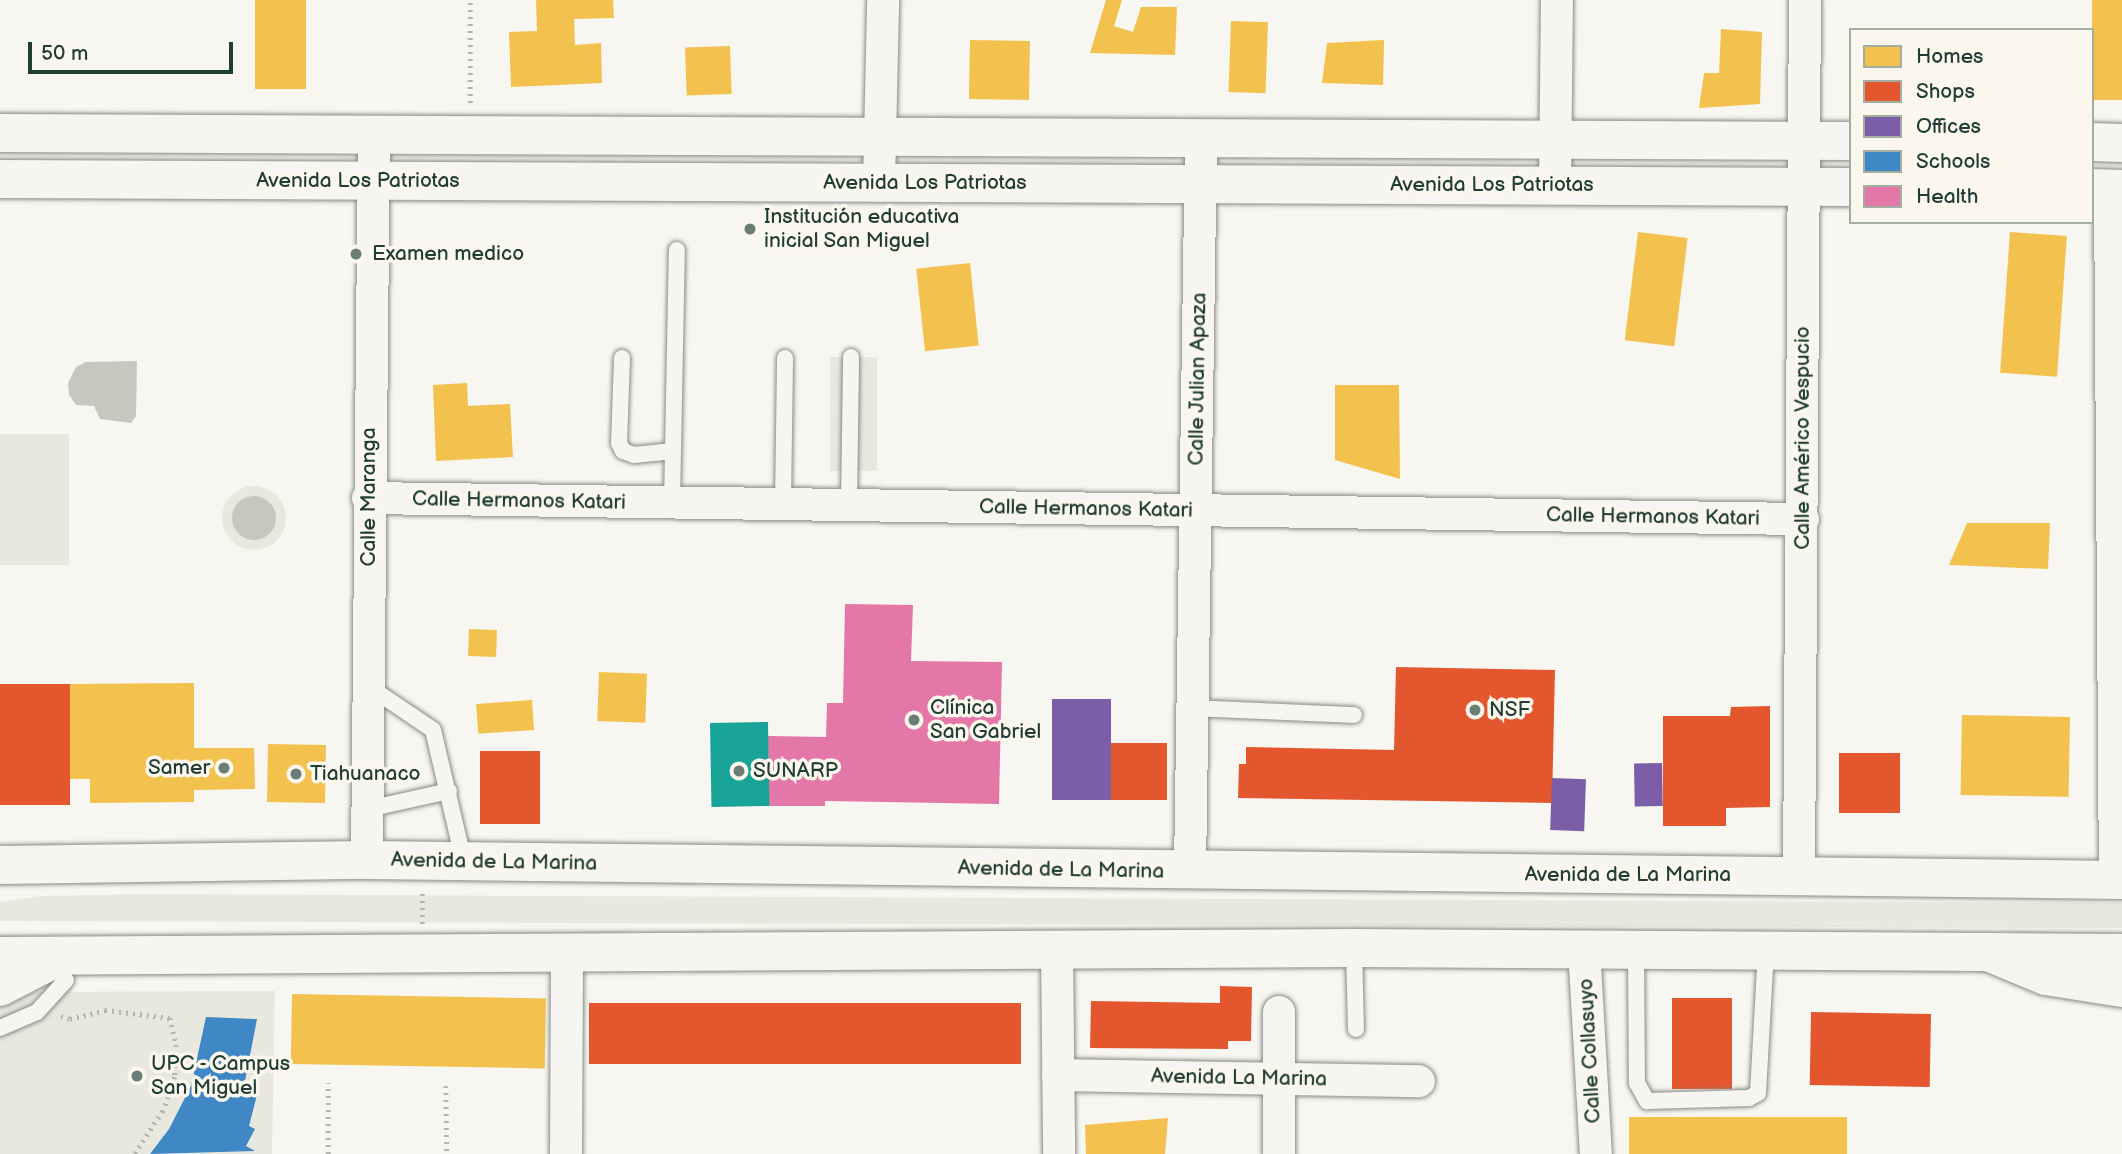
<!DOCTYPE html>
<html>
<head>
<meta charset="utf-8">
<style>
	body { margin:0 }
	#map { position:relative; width:2122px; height:1154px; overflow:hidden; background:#f8f6f0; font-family:"Balsamiq Sans",sans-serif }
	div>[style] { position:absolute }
	.built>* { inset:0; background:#e8e8df; transform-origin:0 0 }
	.round { border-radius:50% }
	.water>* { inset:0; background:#c4c8bf }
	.homes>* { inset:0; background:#f2c14e; transform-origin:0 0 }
	.shops>* { inset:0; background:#e4572e; transform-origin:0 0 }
	.offices>* { inset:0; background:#7b5ea7; transform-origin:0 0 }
	.schools>* { inset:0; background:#3f88c5 }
	.health>* { inset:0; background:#e377a8 }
	.public>* { inset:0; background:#17a398; transform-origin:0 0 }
	.path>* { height:4.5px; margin-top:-2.25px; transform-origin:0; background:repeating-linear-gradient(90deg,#b2b5b1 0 2px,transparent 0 7px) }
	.roads { filter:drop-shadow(0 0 2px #868b86) drop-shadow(0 0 2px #868b86) }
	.service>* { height:16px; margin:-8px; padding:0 8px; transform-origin:8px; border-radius:8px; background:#f6f5f1 }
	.minor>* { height:32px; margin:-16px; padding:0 16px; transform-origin:16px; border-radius:16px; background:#f6f5f1 }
	.secondary>* { height:38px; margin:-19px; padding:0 19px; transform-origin:19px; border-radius:19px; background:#f6f5f1 }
	.primary>* { height:38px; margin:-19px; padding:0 19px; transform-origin:19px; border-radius:19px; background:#f6f5f1 }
	.dots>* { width:19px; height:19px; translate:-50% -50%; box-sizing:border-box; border:4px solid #fbf7ec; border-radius:50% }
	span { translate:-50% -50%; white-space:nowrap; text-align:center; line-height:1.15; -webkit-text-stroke:7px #fbf7ec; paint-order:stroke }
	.street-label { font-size:21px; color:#1f3d34 }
	.poi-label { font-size:21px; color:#1f3d34 }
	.left { translate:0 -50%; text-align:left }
	.right { translate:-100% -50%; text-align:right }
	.legend { position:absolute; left:1849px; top:28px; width:245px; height:196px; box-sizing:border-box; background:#fbf7ec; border:2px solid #a3ada2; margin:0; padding:9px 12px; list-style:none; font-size:21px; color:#1f3d34 }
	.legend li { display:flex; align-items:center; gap:14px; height:35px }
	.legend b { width:35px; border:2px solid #a3ada2 }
	.scale { position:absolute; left:28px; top:42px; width:205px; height:32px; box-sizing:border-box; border:4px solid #1f3d34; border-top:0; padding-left:9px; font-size:21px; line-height:24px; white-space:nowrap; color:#1f3d34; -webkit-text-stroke:5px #fbf7ec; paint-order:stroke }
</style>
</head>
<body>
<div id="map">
	<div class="built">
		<div style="left:830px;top:357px;width:47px;height:114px"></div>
		<div style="left:0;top:434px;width:69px;height:131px"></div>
		<div class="round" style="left:222px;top:486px;width:64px;height:64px"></div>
		<div style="clip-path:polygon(150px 894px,2122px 903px,2122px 928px,0 921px,0 902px,42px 896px)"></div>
		<div style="clip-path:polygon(275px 991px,272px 1154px,0 1154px,0 997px,11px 992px)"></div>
	</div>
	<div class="water">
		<div style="clip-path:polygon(137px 361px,136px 416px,131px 423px,100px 419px,94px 406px,76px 405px,69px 395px,68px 383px,76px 367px,86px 362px)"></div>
		<div class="round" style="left:232px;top:496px;width:44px;height:44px"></div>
	</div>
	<div class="homes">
		<div style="left:255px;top:0;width:51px;height:89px"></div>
		<div style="clip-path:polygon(536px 0,613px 0,614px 18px,574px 19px,575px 45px,601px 43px,602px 83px,511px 87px,509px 32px,537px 31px)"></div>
		<div style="clip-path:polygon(1106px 0,1122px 0,1114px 26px,1133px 32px,1141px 7px,1177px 7px,1175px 55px,1090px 53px)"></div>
		<div style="left:2092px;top:0;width:30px;height:100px"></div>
		<div style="left:1231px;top:21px;width:37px;height:71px;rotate:2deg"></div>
		<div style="clip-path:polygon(1721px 29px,1762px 32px,1760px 104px,1699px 108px,1704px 73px,1719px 73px)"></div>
		<div style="left:970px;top:40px;width:60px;height:59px;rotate:1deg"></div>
		<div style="clip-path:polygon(1384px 40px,1383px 85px,1322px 83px,1327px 43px)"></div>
		<div style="left:730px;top:46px;width:48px;height:45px;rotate:88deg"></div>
		<div style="left:1638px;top:232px;width:50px;height:109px;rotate:7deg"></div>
		<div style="left:2010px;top:232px;width:57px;height:141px;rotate:4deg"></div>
		<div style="left:970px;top:263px;width:83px;height:54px;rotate:84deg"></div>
		<div style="clip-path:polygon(467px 383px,468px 406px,510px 404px,513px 457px,436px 461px,433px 385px)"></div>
		<div style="clip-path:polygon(1335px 385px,1399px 385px,1400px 479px,1335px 460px)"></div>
		<div style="clip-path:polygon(1967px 523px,2050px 523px,2048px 569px,1949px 565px)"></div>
		<div style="left:469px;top:629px;width:28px;height:27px;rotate:2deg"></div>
		<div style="left:599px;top:672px;width:48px;height:49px;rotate:2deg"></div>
		<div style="clip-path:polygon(194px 683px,194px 748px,254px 748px,255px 789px,194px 790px,194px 802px,90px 803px,90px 779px,70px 779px,70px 684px)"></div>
		<div style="left:532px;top:700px;width:30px;height:56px;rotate:86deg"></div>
		<div style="left:1962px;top:715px;width:108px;height:80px;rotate:1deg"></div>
		<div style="left:268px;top:744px;width:58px;height:58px;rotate:1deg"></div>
		<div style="left:292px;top:994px;width:254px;height:70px;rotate:1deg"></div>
		<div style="left:1847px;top:1117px;width:37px;height:218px;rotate:90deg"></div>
		<div style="clip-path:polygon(1168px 1118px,1165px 1154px,1086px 1154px,1085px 1125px)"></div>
	</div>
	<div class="shops">
		<div style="clip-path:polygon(1396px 667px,1555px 670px,1552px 803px,1238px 798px,1239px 764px,1246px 764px,1246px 747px,1394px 750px)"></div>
		<div style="left:70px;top:684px;width:121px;height:70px;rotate:90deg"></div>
		<div style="clip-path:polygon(1770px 706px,1770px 807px,1726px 808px,1726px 826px,1663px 826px,1663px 716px,1730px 716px,1731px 707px)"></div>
		<div style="left:1110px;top:743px;width:57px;height:57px"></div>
		<div style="left:480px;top:751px;width:60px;height:73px"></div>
		<div style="left:1839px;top:753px;width:61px;height:60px"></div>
		<div style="clip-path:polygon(1220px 986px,1252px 987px,1251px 1041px,1228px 1041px,1228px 1049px,1090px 1048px,1091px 1001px,1220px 1003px)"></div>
		<div style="left:1732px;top:998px;width:91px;height:60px;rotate:90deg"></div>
		<div style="left:589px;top:1003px;width:432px;height:61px"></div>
		<div style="left:1811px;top:1012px;width:120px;height:73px;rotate:1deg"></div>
	</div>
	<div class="offices">
		<div style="left:1052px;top:699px;width:59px;height:101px"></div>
		<div style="left:1662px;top:763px;width:43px;height:28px;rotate:89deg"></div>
		<div style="left:1552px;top:778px;width:34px;height:52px;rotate:2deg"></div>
	</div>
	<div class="schools">
		<div style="clip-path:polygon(206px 1017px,257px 1019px,244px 1086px,258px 1091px,249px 1126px,255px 1129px,246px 1146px,255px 1151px,150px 1154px,169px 1129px,191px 1086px)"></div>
	</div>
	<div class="health">
		<div style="clip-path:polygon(845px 604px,913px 605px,911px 661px,1002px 662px,999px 804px,825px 801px,825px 806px,769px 806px,768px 736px,826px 737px,827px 703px,843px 703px)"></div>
	</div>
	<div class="public">
		<div style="left:768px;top:722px;width:84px;height:58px;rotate:89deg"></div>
	</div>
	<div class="path">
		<div style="left:470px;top:103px;width:103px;rotate:-90deg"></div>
		<div style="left:422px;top:924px;width:33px;rotate:-90deg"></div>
		<div style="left:61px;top:1016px;width:9px;rotate:18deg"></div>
		<div style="left:70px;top:1019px;width:36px;rotate:-14deg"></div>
		<div style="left:105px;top:1010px;width:65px;rotate:7deg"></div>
		<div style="left:170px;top:1018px;width:28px;rotate:77deg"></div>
		<div style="left:176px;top:1045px;width:32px;rotate:92deg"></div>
		<div style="left:175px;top:1077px;width:36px;rotate:109deg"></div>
		<div style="left:163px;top:1111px;width:51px;rotate:123.1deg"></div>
		<div style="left:446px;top:1086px;width:68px;rotate:89.2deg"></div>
		<div style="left:328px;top:1154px;width:71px;rotate:-90deg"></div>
	</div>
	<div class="roads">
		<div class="service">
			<div style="left:622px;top:358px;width:85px;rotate:92deg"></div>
			<div style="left:619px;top:443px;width:9px;rotate:63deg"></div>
			<div style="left:623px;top:451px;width:12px;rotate:20deg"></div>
			<div style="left:634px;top:455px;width:39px;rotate:-6deg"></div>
			<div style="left:672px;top:503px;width:253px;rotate:-88.9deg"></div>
			<div style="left:783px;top:504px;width:146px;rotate:-89.2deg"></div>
			<div style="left:849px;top:505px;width:148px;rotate:-89.2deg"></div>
			<div style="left:368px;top:686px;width:78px;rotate:34.1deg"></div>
			<div style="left:433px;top:730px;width:136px;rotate:76.8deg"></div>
			<div style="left:1193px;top:708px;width:161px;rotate:2.5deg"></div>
			<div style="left:368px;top:809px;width:83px;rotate:-12.5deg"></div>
			<div style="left:1354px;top:948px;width:81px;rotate:88.6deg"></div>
			<div style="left:1636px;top:949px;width:134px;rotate:89.6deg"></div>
			<div style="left:1637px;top:1083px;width:21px;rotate:61deg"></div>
			<div style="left:1647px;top:1101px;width:102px;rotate:-1.7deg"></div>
			<div style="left:1749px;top:1098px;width:10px;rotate:-29deg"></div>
			<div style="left:1758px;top:1093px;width:143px;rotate:-86.8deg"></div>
			<div style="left:0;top:1028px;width:40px;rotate:-23.4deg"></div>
			<div style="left:37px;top:1012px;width:43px;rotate:-47.8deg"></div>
		</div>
		<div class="minor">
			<div style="left:879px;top:183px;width:183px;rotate:-88.7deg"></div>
			<div style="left:1555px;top:186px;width:186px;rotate:-89.4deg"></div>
			<div style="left:2110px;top:189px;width:691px;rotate:89.59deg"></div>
			<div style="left:368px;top:498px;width:1435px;rotate:0.84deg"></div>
			<div style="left:367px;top:860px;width:726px;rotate:-89.45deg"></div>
			<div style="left:1190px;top:871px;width:733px;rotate:-89.14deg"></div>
			<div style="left:1799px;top:876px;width:876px;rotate:-89.61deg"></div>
			<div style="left:1584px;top:948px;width:206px;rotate:86.7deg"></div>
			<div style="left:1057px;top:949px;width:205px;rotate:89.4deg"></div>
			<div style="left:1279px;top:1012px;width:142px;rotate:90deg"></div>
			<div style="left:1058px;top:1075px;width:361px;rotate:1deg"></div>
			<div style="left:566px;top:1154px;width:203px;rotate:-89.7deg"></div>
		</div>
		<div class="secondary">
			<div style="left:0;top:133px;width:1851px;rotate:0.25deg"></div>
			<div style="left:2092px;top:142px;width:30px;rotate:2deg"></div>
			<div style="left:0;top:179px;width:1851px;rotate:0.25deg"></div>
			<div style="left:2092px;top:188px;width:30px;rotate:2deg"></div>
			<div style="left:1988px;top:952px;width:63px;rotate:22.5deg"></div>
			<div style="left:2046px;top:976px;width:77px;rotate:9deg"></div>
		</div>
		<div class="primary">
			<div style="left:0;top:865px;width:367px;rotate:-0.8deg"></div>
			<div style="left:367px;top:860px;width:1755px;rotate:0.65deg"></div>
			<div style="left:0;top:956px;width:1354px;rotate:-0.34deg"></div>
			<div style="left:1354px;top:948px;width:768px;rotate:0.37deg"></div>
			<div style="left:0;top:987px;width:61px;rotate:-27.4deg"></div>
		</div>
	</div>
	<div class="dots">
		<div style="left:750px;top:229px;background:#6b7e76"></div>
		<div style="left:356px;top:254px;background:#6b7e76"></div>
		<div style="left:1475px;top:710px;background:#6b7e76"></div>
		<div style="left:914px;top:720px;background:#6b7e76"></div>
		<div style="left:224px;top:768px;background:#6b7e76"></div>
		<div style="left:739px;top:771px;background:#6b7e76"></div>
		<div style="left:296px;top:774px;background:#6b7e76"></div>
		<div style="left:137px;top:1076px;background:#6b7e76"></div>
	</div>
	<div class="street-label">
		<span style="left:358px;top:181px">Avenida Los Patriotas</span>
		<span style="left:925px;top:183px">Avenida Los Patriotas</span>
		<span style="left:1492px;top:185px">Avenida Los Patriotas</span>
		<span style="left:1198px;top:379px;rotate:-89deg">Calle Julian Apaza</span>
		<span style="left:1803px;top:438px;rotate:-90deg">Calle Américo Vespucio</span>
		<span style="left:369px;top:497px;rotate:-90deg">Calle Maranga</span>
		<span style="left:519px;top:501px;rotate:1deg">Calle Hermanos Katari</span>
		<span style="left:1086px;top:509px;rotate:1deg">Calle Hermanos Katari</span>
		<span style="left:1653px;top:517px;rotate:1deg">Calle Hermanos Katari</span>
		<span style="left:494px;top:862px;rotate:1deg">Avenida de La Marina</span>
		<span style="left:1061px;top:870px;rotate:1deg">Avenida de La Marina</span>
		<span style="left:1628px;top:875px">Avenida de La Marina</span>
		<span style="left:1590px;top:1051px;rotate:-93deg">Calle Collasuyo</span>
		<span style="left:1239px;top:1078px;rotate:1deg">Avenida La Marina</span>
	</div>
	<div class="poi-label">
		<span class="left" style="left:764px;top:229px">Institución educativa<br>inicial San Miguel</span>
		<span class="left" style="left:372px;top:254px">Examen medico</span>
		<span class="left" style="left:930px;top:720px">Clínica<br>San Gabriel</span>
		<span class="left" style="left:1489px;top:710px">NSF</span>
		<span class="right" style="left:210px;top:768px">Samer</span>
		<span class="left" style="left:753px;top:771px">SUNARP</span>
		<span class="left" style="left:310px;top:774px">Tiahuanaco</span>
		<span class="left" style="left:151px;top:1076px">UPC - Campus<br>San Miguel</span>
	</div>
	<ul class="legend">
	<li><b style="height:19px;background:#f2c14e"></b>Homes</li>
	<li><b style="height:19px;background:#e4572e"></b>Shops</li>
	<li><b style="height:19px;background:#7b5ea7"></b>Offices</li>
	<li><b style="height:19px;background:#3f88c5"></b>Schools</li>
	<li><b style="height:19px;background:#e377a8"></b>Health</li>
	</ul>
	<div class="scale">50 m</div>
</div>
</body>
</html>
